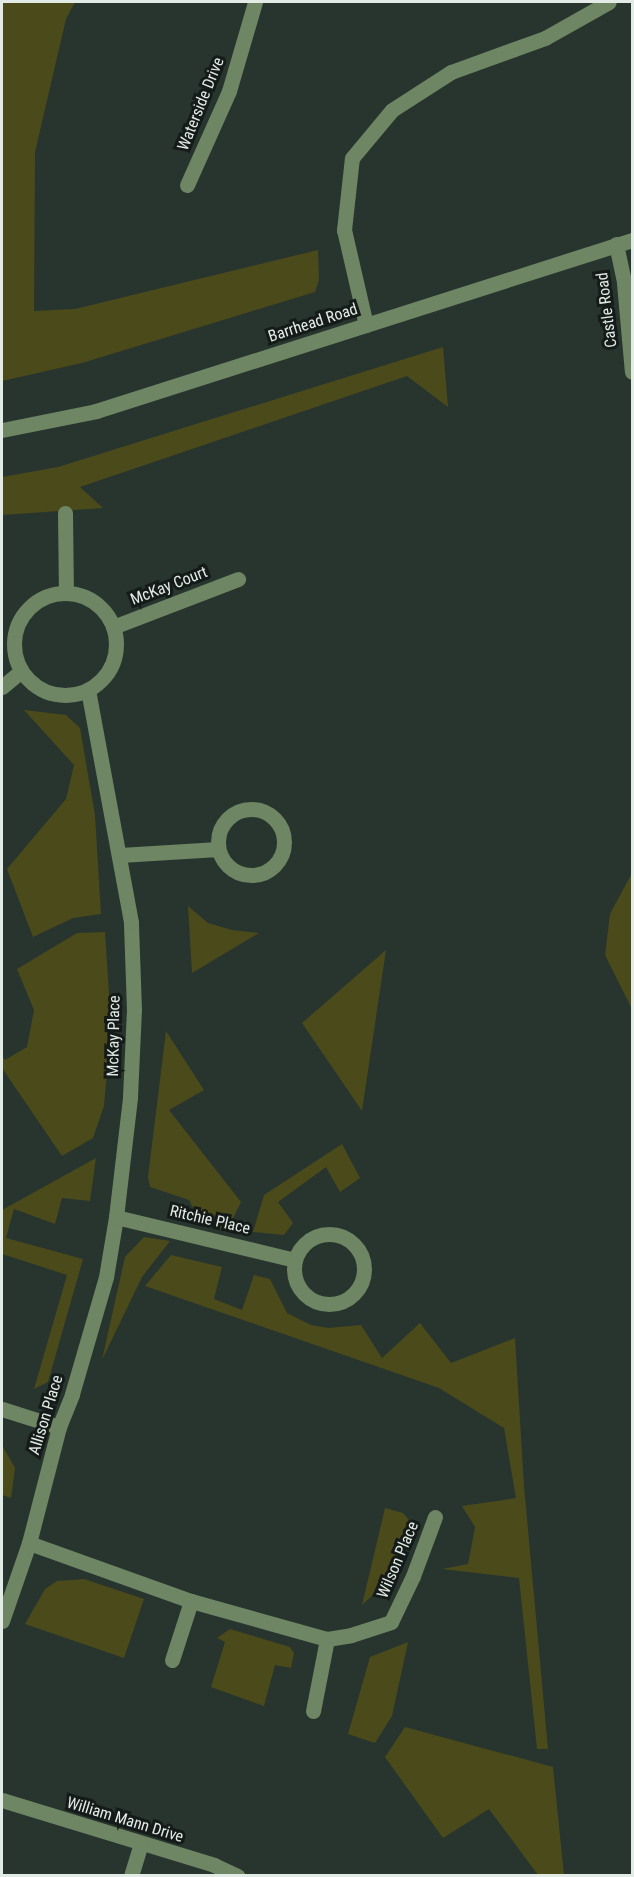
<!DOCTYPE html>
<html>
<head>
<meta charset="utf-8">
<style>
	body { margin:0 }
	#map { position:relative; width:634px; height:1877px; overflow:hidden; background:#27352e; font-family:"Roboto Condensed",sans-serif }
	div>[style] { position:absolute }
	.green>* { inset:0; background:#4b4a1b }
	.minor>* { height:15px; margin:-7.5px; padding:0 7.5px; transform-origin:7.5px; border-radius:7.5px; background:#6e8663 }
	.minor>.ring { margin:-7.5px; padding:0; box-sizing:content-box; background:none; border:15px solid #6e8663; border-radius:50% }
	span { translate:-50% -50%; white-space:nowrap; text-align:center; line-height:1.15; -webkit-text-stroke:6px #141b18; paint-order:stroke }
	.street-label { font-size:16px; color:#e3ebe7 }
	.frame { position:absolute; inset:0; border:3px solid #e3ebe7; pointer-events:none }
</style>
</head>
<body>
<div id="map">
	<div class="green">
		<div style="clip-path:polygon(2px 2px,75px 2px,66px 19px,35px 152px,34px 311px,75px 309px,318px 250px,319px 280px,315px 292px,82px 363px,2px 381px)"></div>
		<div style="clip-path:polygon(443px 347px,448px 407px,407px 376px,80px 487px,103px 508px,2px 515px,2px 477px,58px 467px)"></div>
		<div style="clip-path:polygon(24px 710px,66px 715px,80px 728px,95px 815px,101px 914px,73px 918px,33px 937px,7px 869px,66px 799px,74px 765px)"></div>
		<div style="clip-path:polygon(632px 873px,632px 1009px,605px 955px,610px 914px)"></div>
		<div style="clip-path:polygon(188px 906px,208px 923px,232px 930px,259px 933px,192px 973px)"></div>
		<div style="clip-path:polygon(105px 932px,111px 1025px,104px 1106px,93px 1138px,62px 1156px,2px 1068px,2px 1056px,5px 1060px,27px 1047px,34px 1010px,17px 969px,77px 933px)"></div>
		<div style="clip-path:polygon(386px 950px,362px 1111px,302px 1023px)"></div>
		<div style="clip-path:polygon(166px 1031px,204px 1090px,169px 1110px,241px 1202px,226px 1233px,195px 1211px,189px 1200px,150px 1187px,148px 1177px)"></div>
		<div style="clip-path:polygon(342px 1144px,360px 1178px,340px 1192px,326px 1167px,278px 1202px,293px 1223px,284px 1235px,253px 1232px,264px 1195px)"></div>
		<div style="clip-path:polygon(96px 1158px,90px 1201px,62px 1198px,55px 1224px,14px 1209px,6px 1238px,83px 1259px,48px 1382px,34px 1389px,67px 1275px,2px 1254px,2px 1210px)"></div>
		<div style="clip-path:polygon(144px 1237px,170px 1241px,142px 1277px,102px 1360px,125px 1257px)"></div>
		<div style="clip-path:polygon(171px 1255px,222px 1267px,214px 1299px,242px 1310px,254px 1275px,270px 1279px,287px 1313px,311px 1325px,328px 1328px,361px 1325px,382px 1358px,420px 1323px,451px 1363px,515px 1338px,524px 1486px,548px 1749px,537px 1749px,519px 1578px,442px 1569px,468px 1564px,475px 1527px,462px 1506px,516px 1498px,504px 1428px,439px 1388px,145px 1286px)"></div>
		<div style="clip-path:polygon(2px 1445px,15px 1468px,11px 1498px,2px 1495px)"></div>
		<div style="clip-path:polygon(385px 1508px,403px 1513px,410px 1521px,390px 1579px,362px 1605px)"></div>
		<div style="clip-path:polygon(84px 1579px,144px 1599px,124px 1658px,25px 1624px,45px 1589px,57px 1581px)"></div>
		<div style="clip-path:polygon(230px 1629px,290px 1647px,294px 1653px,291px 1668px,275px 1665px,264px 1706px,211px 1687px,225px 1642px,217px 1638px)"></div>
		<div style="clip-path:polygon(408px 1642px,392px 1716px,375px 1743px,348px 1734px,370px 1657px)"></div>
		<div style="clip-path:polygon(405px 1727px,553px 1767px,564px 1875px,538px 1875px,489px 1809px,443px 1838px,385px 1757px)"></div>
	</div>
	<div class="minor">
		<div style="left:187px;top:185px;width:103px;rotate:-65.9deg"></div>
		<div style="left:229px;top:91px;width:93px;rotate:-73.7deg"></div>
		<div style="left:616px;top:244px;width:40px;rotate:78deg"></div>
		<div style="left:624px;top:283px;width:89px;rotate:84.9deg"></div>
		<div style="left:366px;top:325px;width:98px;rotate:-103deg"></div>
		<div style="left:344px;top:230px;width:72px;rotate:-83.7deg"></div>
		<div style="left:352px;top:158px;width:62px;rotate:-50.2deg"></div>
		<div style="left:392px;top:110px;width:70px;rotate:-32.8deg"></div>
		<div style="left:451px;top:72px;width:100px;rotate:-19.9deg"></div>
		<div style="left:545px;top:38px;width:73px;rotate:-29.4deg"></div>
		<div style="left:2px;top:430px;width:96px;rotate:-11.4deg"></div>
		<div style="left:96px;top:411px;width:563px;rotate:-17.69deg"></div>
		<div style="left:65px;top:513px;width:80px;rotate:89.3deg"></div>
		<div class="ring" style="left:14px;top:593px;width:87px;height:87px"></div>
		<div style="left:113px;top:627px;width:134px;rotate:-21deg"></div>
		<div style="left:2px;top:687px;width:25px;rotate:-40deg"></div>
		<div class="ring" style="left:218px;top:809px;width:51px;height:51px"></div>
		<div style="left:120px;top:855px;width:98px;rotate:-3.5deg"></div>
		<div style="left:116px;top:1217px;width:184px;rotate:13.5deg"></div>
		<div class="ring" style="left:294px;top:1234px;width:55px;height:55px"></div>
		<div style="left:2px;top:1409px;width:60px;rotate:17.5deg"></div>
		<div style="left:29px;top:1543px;width:172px;rotate:19.7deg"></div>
		<div style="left:191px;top:1601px;width:141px;rotate:15.6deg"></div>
		<div style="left:327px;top:1639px;width:24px;rotate:-9deg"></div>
		<div style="left:351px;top:1635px;width:42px;rotate:-18deg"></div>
		<div style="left:391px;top:1622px;width:51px;rotate:-64.4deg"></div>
		<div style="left:413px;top:1576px;width:63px;rotate:-69.6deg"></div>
		<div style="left:2px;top:1621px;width:83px;rotate:-70.9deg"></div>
		<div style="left:29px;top:1543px;width:120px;rotate:-75.5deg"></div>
		<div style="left:59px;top:1427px;width:35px;rotate:-68deg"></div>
		<div style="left:72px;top:1394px;width:122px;rotate:-73.8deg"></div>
		<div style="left:106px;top:1277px;width:61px;rotate:-80.5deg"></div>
		<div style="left:116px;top:1217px;width:121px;rotate:-83.3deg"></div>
		<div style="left:130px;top:1097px;width:87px;rotate:-87.4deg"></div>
		<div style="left:134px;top:1010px;width:88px;rotate:-92deg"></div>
		<div style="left:131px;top:922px;width:236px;rotate:-100.5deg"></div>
		<div style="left:172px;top:1660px;width:62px;rotate:-72.1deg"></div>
		<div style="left:313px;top:1711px;width:73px;rotate:-79deg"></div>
		<div style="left:2px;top:1800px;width:222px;rotate:17deg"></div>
		<div style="left:214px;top:1865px;width:26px;rotate:25deg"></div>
		<div style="left:131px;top:1876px;width:34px;rotate:-73deg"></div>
	</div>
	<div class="street-label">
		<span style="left:201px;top:104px;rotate:-68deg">Waterside Drive</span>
		<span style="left:607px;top:310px;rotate:-97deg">Castle Road</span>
		<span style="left:313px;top:323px;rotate:-18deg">Barrhead Road</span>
		<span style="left:169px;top:586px;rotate:-21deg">McKay Court</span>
		<span style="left:114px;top:1036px;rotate:-89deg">McKay Place</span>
		<span style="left:210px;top:1220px;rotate:13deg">Ritchie Place</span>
		<span style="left:46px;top:1415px;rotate:-73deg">Allison Place</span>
		<span style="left:398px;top:1560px;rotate:-67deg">Wilson Place</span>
		<span style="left:125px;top:1820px;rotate:17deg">William Mann Drive</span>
	</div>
	<div class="frame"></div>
</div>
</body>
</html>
